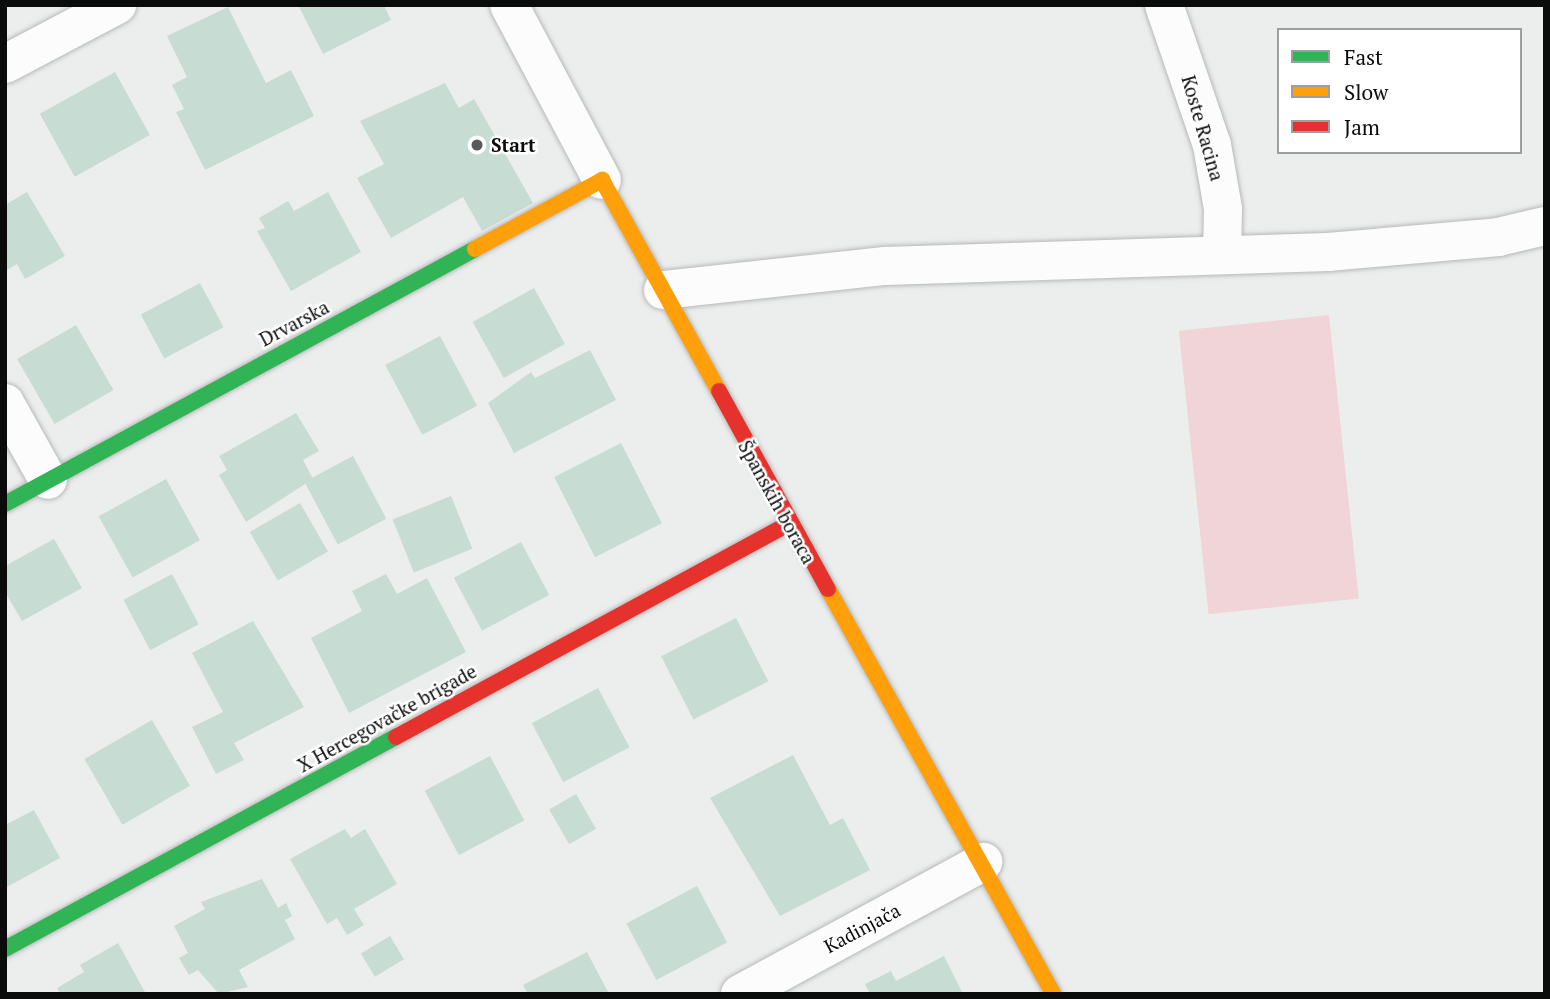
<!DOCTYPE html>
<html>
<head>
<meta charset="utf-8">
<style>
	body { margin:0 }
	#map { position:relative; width:1550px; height:999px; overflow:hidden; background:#eceeed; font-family:"PT Serif",serif }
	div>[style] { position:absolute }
	.green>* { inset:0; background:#f0d4d8; transform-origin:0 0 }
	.building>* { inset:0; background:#c7dcd3; transform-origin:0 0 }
	.roads { filter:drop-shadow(0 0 2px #b7b9b8) drop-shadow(0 0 2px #b7b9b8) }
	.street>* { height:38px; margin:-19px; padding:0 19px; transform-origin:19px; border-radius:19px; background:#fcfcfc }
	.fast>* { height:16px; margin:-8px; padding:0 8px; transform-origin:8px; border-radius:8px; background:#30b455 }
	.slow>* { height:16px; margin:-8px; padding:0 8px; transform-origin:8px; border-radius:8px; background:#ff9f0a }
	.jam>* { height:16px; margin:-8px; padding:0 8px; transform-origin:8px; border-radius:8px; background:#e5322d }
	.dots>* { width:19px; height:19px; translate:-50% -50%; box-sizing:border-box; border:4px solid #fff; border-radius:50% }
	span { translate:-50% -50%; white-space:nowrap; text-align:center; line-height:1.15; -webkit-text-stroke:5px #fff; paint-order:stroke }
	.street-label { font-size:19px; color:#0a0c0b }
	.poi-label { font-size:19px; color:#0a0c0b; font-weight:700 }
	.left { translate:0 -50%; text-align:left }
	.frame { position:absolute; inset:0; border:7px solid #0a0c0b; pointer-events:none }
	.legend { position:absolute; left:1277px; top:28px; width:245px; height:126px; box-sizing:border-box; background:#fff; border:2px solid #9d9e9d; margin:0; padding:9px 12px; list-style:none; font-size:21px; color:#0a0c0b }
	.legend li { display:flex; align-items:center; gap:14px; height:35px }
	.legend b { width:35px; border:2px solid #9d9e9d }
</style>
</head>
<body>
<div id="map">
	<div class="green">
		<div style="left:1329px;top:315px;width:285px;height:151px;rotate:84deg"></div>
	</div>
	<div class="building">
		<div style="clip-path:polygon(298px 5px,384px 5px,391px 20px,323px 54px)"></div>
		<div style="clip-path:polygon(228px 7px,266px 83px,291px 70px,314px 116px,205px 170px,176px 112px,184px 109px,172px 85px,187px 77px,167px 36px)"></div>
		<div style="left:115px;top:72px;width:72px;height:86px;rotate:61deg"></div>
		<div style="clip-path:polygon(445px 83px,459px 108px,474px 99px,533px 203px,482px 231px,463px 197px,391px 238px,357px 178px,384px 164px,360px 121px)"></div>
		<div style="clip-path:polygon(27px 192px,65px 256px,25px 279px,17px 264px,5px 271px,5px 205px)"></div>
		<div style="clip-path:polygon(328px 192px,361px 252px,291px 291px,257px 231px,265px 228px,259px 218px,288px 201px,294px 211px)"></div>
		<div style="left:200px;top:283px;width:50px;height:67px;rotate:62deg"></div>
		<div style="left:534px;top:288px;width:64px;height:70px;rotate:61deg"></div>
		<div style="left:76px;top:325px;width:75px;height:68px;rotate:60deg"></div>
		<div style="left:440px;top:336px;width:79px;height:62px;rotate:62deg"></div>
		<div style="clip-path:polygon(590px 350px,616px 400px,514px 453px,488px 403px,531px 372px,535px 378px)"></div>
		<div style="clip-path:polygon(296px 413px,319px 451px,303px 460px,313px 479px,246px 522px,219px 475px,227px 470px,219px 456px)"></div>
		<div style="left:621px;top:443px;width:90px;height:75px;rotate:63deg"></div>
		<div style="left:353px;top:456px;width:71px;height:55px;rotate:62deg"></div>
		<div style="left:166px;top:479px;width:70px;height:77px;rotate:61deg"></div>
		<div style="left:451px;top:496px;width:57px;height:63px;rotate:68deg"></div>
		<div style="left:300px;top:503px;width:56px;height:58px;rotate:60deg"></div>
		<div style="clip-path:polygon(54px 539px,82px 588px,22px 621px,5px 592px,5px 566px)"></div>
		<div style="left:521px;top:542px;width:60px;height:76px;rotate:62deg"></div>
		<div style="left:172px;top:574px;width:57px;height:55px;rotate:62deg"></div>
		<div style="clip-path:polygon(386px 574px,397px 594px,427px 578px,466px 652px,349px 713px,311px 638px,362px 611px,352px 591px)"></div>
		<div style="left:736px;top:618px;width:71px;height:84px;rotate:63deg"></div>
		<div style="clip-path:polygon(253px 621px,304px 707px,234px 743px,244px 760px,216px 774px,192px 727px,223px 712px,192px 653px)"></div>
		<div style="left:598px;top:688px;width:67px;height:75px;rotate:62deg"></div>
		<div style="left:152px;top:720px;width:76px;height:78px;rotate:60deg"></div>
		<div style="clip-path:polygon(793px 755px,830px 825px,843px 818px,870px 870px,780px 916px,710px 798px)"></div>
		<div style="left:490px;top:756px;width:73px;height:74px;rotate:62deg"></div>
		<div style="left:576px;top:794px;width:40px;height:31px;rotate:60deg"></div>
		<div style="clip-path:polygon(34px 810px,60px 858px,5px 888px,5px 825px)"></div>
		<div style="clip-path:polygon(345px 829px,351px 838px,365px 829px,397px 884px,354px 909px,364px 925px,347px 935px,337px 918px,327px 924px,290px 859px)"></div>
		<div style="clip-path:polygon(262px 879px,278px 908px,286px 903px,292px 916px,285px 920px,295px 939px,239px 970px,248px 987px,219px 994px,198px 970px,189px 975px,179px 958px,188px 953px,174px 926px,205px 909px,201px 902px)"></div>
		<div style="left:697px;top:886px;width:64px;height:80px;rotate:62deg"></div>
		<div style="left:390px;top:936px;width:27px;height:34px;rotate:59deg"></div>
		<div style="clip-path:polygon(118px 943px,146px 994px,60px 994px,57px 988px,84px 972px,80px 965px)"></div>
		<div style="clip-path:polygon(587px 952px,609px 994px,528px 994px,523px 985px)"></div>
		<div style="clip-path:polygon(944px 956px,963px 994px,870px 994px,865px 984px,891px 971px,896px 981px)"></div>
	</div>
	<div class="roads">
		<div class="street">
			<div style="left:509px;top:5px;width:198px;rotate:62deg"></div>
			<div style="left:1164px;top:5px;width:148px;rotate:71.1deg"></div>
			<div style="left:1212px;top:145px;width:65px;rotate:80.2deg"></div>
			<div style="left:1223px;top:209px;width:45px;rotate:91.3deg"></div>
			<div style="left:5px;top:64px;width:127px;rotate:-27.8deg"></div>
			<div style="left:663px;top:290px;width:223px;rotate:-6.2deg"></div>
			<div style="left:885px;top:266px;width:443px;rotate:-1.8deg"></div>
			<div style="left:1328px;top:252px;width:171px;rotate:-5deg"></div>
			<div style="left:1498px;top:237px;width:48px;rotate:-13.2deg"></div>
			<div style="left:5px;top:403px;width:88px;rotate:60.8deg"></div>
			<div style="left:740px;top:994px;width:277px;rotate:-28.5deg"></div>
		</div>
		<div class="fast">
			<div style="left:5px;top:504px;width:535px;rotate:-28.48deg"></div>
			<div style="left:5px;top:949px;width:445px;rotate:-28.5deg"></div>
		</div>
		<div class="slow">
			<div style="left:475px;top:249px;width:145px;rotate:-28.5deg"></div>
			<div style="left:602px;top:180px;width:241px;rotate:61deg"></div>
			<div style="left:828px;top:589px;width:463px;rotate:60.9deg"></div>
		</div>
		<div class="jam">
			<div style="left:719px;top:391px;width:226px;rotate:61.2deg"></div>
			<div style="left:396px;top:737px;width:446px;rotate:-28.5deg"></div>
		</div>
	</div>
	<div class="dots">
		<div style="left:477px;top:145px;background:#595b5a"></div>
	</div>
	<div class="street-label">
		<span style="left:1203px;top:128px;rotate:74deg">Koste Racina</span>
		<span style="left:294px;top:323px;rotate:-28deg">Drvarska</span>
		<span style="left:777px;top:502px;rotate:61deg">Španskih boraca</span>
		<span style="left:387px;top:718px;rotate:-29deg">X Hercegovačke brigade</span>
		<span style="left:862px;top:928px;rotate:-28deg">Kadinjača</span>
	</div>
	<div class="poi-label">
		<span class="left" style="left:491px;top:145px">Start</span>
	</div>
	<div class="frame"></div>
	<ul class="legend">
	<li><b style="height:9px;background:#30b455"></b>Fast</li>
	<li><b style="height:9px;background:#ff9f0a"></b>Slow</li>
	<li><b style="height:9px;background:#e5322d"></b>Jam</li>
	</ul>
</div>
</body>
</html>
